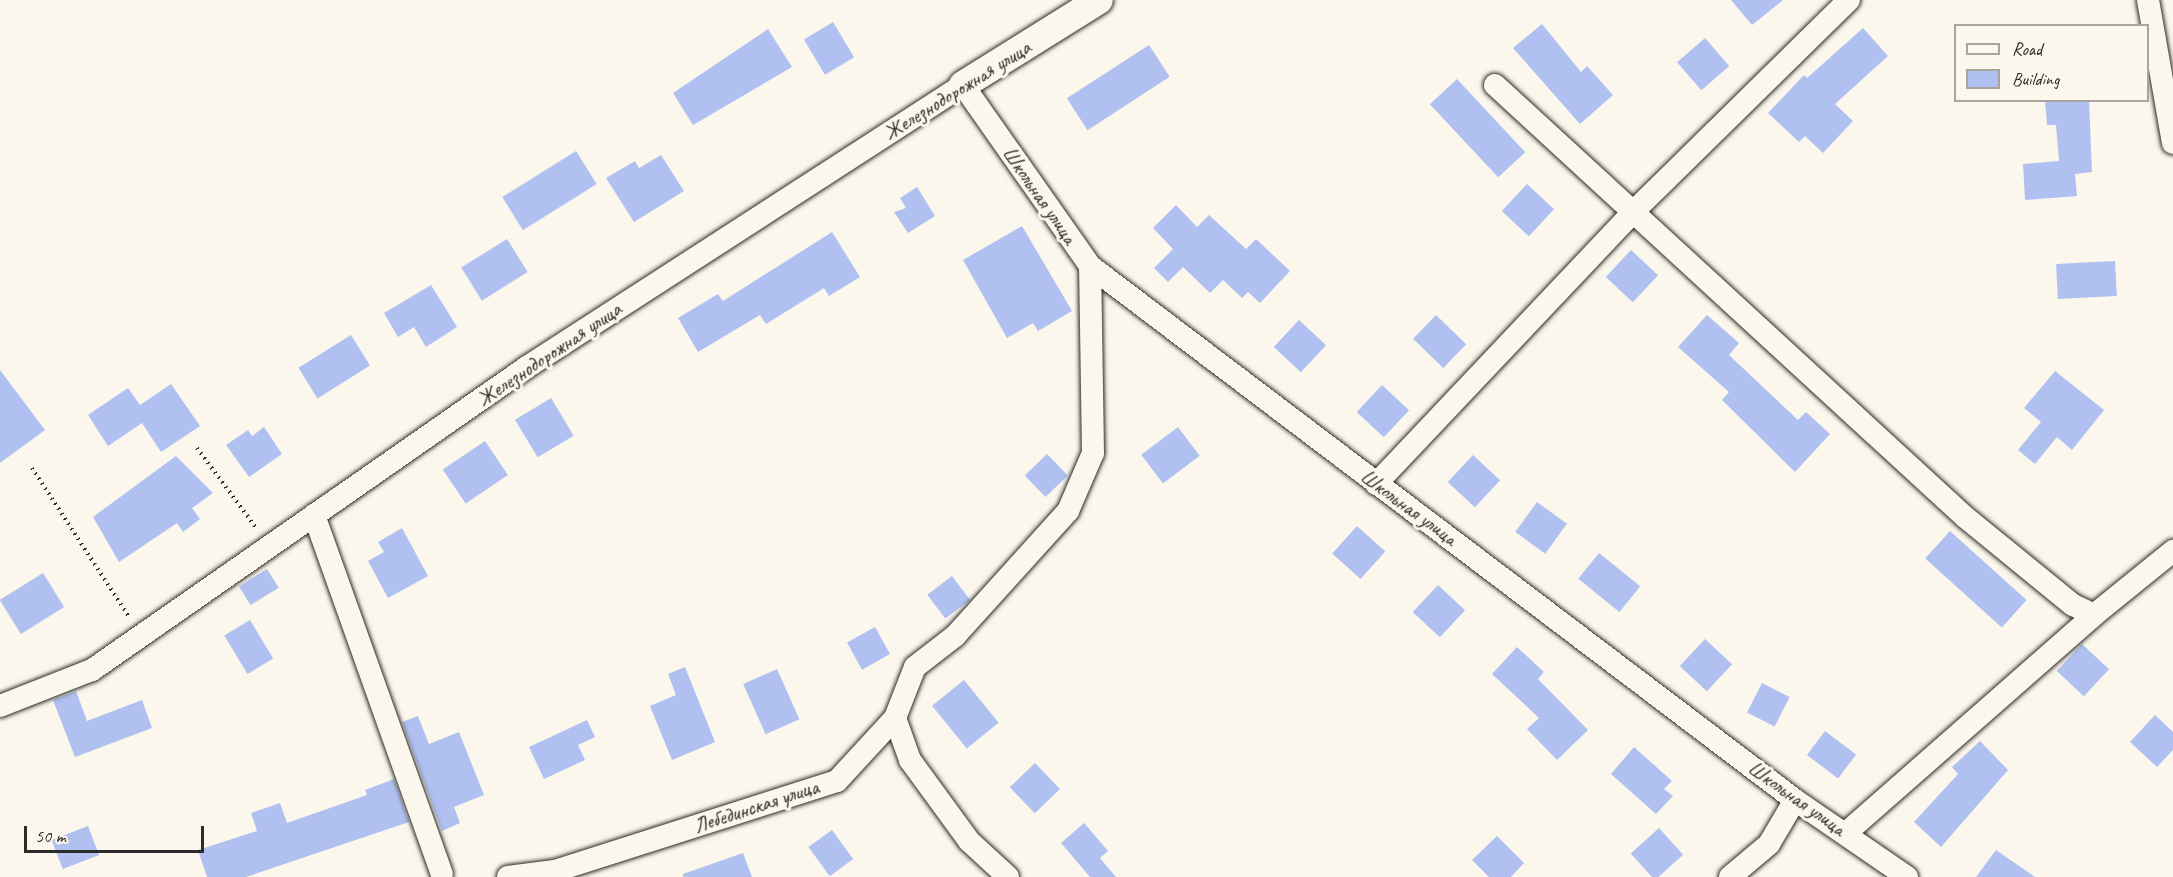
<!DOCTYPE html>
<html>
<head>
<meta charset="utf-8">
<style>
	body { margin:0 }
	#map { position:relative; width:2173px; height:877px; overflow:hidden; background:#fbf7ec; font-family:Caveat,sans-serif }
	div>[style] { position:absolute }
	.building>* { inset:0; background:#b0c1f1; transform-origin:0 0 }
	.path>* { height:4px; margin-top:-2px; transform-origin:0; background:repeating-linear-gradient(90deg,#2b2b2b 0 1.5px,transparent 0 6px) }
	.roads { filter:drop-shadow(0 0 2px #2b2b2b) drop-shadow(0 0 2px #2b2b2b) }
	.minor>* { height:22px; margin:-11px; padding:0 11px; transform-origin:11px; border-radius:11px; background:#fbf7ec }
	.tertiary>* { height:28px; margin:-14px; padding:0 14px; transform-origin:14px; border-radius:14px; background:#fbf7ec }
	span { translate:-50% -50%; white-space:nowrap; text-align:center; line-height:1.15; -webkit-text-stroke:6px #fbf7ec; paint-order:stroke }
	.street-label { font-size:21px; color:#2b2b2b }
	.legend { position:absolute; left:1954px; top:24px; width:195px; height:78px; box-sizing:border-box; background:#fbf7ec; border:2px solid #a8a59f; margin:0; padding:8px 10px; list-style:none; font-size:18px; color:#2b2b2b }
	.legend li { display:flex; align-items:center; gap:12px; height:30px }
	.legend b { width:30px; border:2px solid #a8a59f }
	.scale { position:absolute; left:24px; top:826px; width:180px; height:27px; box-sizing:border-box; border:3px solid #2b2b2b; border-top:0; padding-left:8px; font-size:18px; line-height:21px; white-space:nowrap; color:#2b2b2b; -webkit-text-stroke:4px #fbf7ec; paint-order:stroke }
</style>
</head>
<body>
<div id="map">
	<div class="building">
		<div style="clip-path:polygon(1731px 0,1783px 0,1752px 25px)"></div>
		<div style="left:833px;top:22px;width:41px;height:34px;rotate:59deg"></div>
		<div style="clip-path:polygon(1542px 24px,1581px 72px,1587px 66px,1613px 95px,1580px 124px,1513px 48px)"></div>
		<div style="clip-path:polygon(1863px 28px,1888px 56px,1835px 104px,1853px 121px,1823px 153px,1805px 136px,1799px 142px,1768px 113px,1804px 75px,1807px 78px)"></div>
		<div style="clip-path:polygon(768px 29px,792px 67px,693px 125px,673px 93px)"></div>
		<div style="left:1705px;top:38px;width:37px;height:37px;rotate:49deg"></div>
		<div style="left:1149px;top:45px;width:38px;height:98px;rotate:57deg"></div>
		<div style="left:1457px;top:79px;width:100px;height:37px;rotate:47deg"></div>
		<div style="clip-path:polygon(2045px 100px,2089px 100px,2092px 172px,2075px 174px,2077px 196px,2025px 200px,2023px 164px,2059px 161px,2056px 125px,2047px 125px)"></div>
		<div style="left:576px;top:151px;width:39px;height:87px;rotate:58deg"></div>
		<div style="clip-path:polygon(661px 155px,684px 191px,634px 222px,606px 178px,635px 161px,639px 168px)"></div>
		<div style="left:1527px;top:184px;width:37px;height:37px;rotate:43deg"></div>
		<div style="clip-path:polygon(917px 187px,935px 216px,908px 233px,894px 212px,906px 208px,900px 198px)"></div>
		<div style="clip-path:polygon(1176px 205px,1197px 227px,1209px 215px,1246px 249px,1256px 239px,1290px 271px,1260px 303px,1248px 292px,1242px 298px,1223px 280px,1210px 293px,1183px 267px,1168px 282px,1154px 268px,1173px 249px,1153px 228px)"></div>
		<div style="clip-path:polygon(1022px 226px,1072px 311px,1038px 331px,1033px 323px,1007px 338px,963px 260px)"></div>
		<div style="clip-path:polygon(832px 232px,860px 277px,829px 296px,824px 288px,766px 324px,760px 315px,698px 352px,678px 318px,718px 294px,723px 301px)"></div>
		<div style="left:507px;top:239px;width:39px;height:54px;rotate:58deg"></div>
		<div style="left:1631px;top:250px;width:37px;height:37px;rotate:43deg"></div>
		<div style="left:2115px;top:261px;width:35px;height:59px;rotate:87deg"></div>
		<div style="clip-path:polygon(431px 285px,457px 327px,426px 347px,414px 327px,398px 337px,384px 313px)"></div>
		<div style="left:1436px;top:315px;width:42px;height:33px;rotate:44deg"></div>
		<div style="clip-path:polygon(1707px 315px,1739px 343px,1729px 355px,1798px 420px,1806px 412px,1830px 434px,1795px 472px,1722px 400px,1729px 392px,1678px 347px)"></div>
		<div style="left:1299px;top:320px;width:37px;height:37px;rotate:43deg"></div>
		<div style="left:351px;top:335px;width:36px;height:62px;rotate:58deg"></div>
		<div style="clip-path:polygon(0 370px,45px 430px,0 463px)"></div>
		<div style="clip-path:polygon(2055px 371px,2104px 410px,2072px 450px,2057px 437px,2035px 464px,2018px 450px,2041px 422px,2024px 408px)"></div>
		<div style="clip-path:polygon(171px 384px,200px 426px,161px 452px,142px 423px,108px 446px,88px 415px,128px 388px,140px 405px)"></div>
		<div style="left:1382px;top:385px;width:37px;height:37px;rotate:43deg"></div>
		<div style="left:551px;top:398px;width:44px;height:42px;rotate:59deg"></div>
		<div style="clip-path:polygon(264px 427px,282px 454px,249px 477px,226px 445px,248px 430px,252px 436px)"></div>
		<div style="left:1178px;top:427px;width:36px;height:46px;rotate:53deg"></div>
		<div style="left:485px;top:441px;width:41px;height:51px;rotate:56deg"></div>
		<div style="left:1047px;top:454px;width:30px;height:31px;rotate:46deg"></div>
		<div style="left:1473px;top:455px;width:37px;height:37px;rotate:43deg"></div>
		<div style="clip-path:polygon(176px 456px,213px 493px,192px 508px,200px 519px,183px 532px,177px 523px,119px 562px,93px 517px)"></div>
		<div style="left:1537px;top:502px;width:37px;height:37px;rotate:36deg"></div>
		<div style="left:1357px;top:526px;width:38px;height:37px;rotate:42deg"></div>
		<div style="clip-path:polygon(402px 528px,428px 576px,388px 598px,368px 561px,384px 552px,378px 542px)"></div>
		<div style="left:1950px;top:531px;width:103px;height:37px;rotate:42deg"></div>
		<div style="left:1599px;top:553px;width:53px;height:33px;rotate:39deg"></div>
		<div style="left:267px;top:569px;width:22px;height:33px;rotate:58deg"></div>
		<div style="left:43px;top:573px;width:40px;height:51px;rotate:58deg"></div>
		<div style="left:952px;top:576px;width:30px;height:31px;rotate:53deg"></div>
		<div style="left:1438px;top:585px;width:37px;height:37px;rotate:43deg"></div>
		<div style="left:250px;top:620px;width:45px;height:30px;rotate:59deg"></div>
		<div style="left:875px;top:627px;width:31px;height:32px;rotate:61deg"></div>
		<div style="left:1705px;top:639px;width:37px;height:37px;rotate:43deg"></div>
		<div style="left:2082px;top:644px;width:37px;height:37px;rotate:43deg"></div>
		<div style="clip-path:polygon(1517px 647px,1544px 672px,1538px 679px,1588px 730px,1557px 760px,1527px 729px,1539px 718px,1492px 674px)"></div>
		<div style="clip-path:polygon(685px 667px,715px 742px,672px 760px,650px 706px,676px 695px,668px 674px)"></div>
		<div style="left:777px;top:669px;width:55px;height:37px;rotate:66deg"></div>
		<div style="left:964px;top:680px;width:55px;height:41px;rotate:51deg"></div>
		<div style="left:1762px;top:683px;width:31px;height:33px;rotate:27deg"></div>
		<div style="clip-path:polygon(76px 691px,87px 721px,142px 700px,152px 728px,75px 757px,53px 700px)"></div>
		<div style="clip-path:polygon(2155px 715px,2173px 732px,2173px 750px,2157px 767px,2130px 742px)"></div>
		<div style="clip-path:polygon(418px 716px,429px 744px,459px 732px,484px 795px,454px 807px,460px 823px,442px 831px,402px 722px)"></div>
		<div style="clip-path:polygon(587px 720px,595px 737px,578px 745px,585px 760px,544px 779px,529px 747px)"></div>
		<div style="left:1825px;top:731px;width:39px;height:30px;rotate:37deg"></div>
		<div style="clip-path:polygon(1980px 741px,2008px 770px,1941px 847px,1914px 822px,1958px 774px,1952px 767px)"></div>
		<div style="clip-path:polygon(1634px 747px,1672px 781px,1664px 789px,1673px 796px,1656px 814px,1611px 774px)"></div>
		<div style="left:1035px;top:763px;width:36px;height:35px;rotate:46deg"></div>
		<div style="clip-path:polygon(394px 779px,409px 822px,246px 877px,207px 877px,198px 850px,257px 831px,251px 813px,280px 803px,287px 823px,367px 795px,365px 790px)"></div>
		<div style="clip-path:polygon(1084px 823px,1108px 851px,1100px 858px,1116px 877px,1090px 877px,1061px 843px)"></div>
		<div style="left:88px;top:826px;width:31px;height:39px;rotate:69deg"></div>
		<div style="left:1659px;top:828px;width:36px;height:38px;rotate:48deg"></div>
		<div style="left:832px;top:830px;width:36px;height:29px;rotate:54deg"></div>
		<div style="clip-path:polygon(1497px 836px,1524px 863px,1511px 877px,1489px 877px,1472px 860px)"></div>
		<div style="clip-path:polygon(1996px 850px,2035px 877px,1976px 877px)"></div>
		<div style="clip-path:polygon(743px 853px,752px 877px,683px 877px,683px 874px)"></div>
	</div>
	<div class="path">
		<div style="left:197px;top:448px;width:101px;rotate:53.5deg"></div>
		<div style="left:32px;top:468px;width:178px;rotate:56.9deg"></div>
	</div>
	<div class="roads">
		<div class="minor">
			<div style="left:2148px;top:0;width:145px;rotate:80.1deg"></div>
			<div style="left:1495px;top:85px;width:638px;rotate:42.59deg"></div>
			<div style="left:1965px;top:517px;width:139px;rotate:39.2deg"></div>
			<div style="left:2073px;top:605px;width:23px;rotate:25deg"></div>
			<div style="left:2094px;top:615px;width:102px;rotate:-39deg"></div>
			<div style="left:1376px;top:484px;width:370px;rotate:-46.6deg"></div>
			<div style="left:1630px;top:215px;width:307px;rotate:-44.5deg"></div>
			<div style="left:314px;top:515px;width:381px;rotate:70.4deg"></div>
			<div style="left:0;top:706px;width:99px;rotate:-21.4deg"></div>
			<div style="left:92px;top:670px;width:530px;rotate:-34.86deg"></div>
			<div style="left:527px;top:367px;width:519px;rotate:-32.89deg"></div>
			<div style="left:963px;top:85px;width:221px;rotate:54.9deg"></div>
			<div style="left:1090px;top:266px;width:884px;rotate:37.14deg"></div>
			<div style="left:1795px;top:800px;width:136px;rotate:34.5deg"></div>
			<div style="left:895px;top:718px;width:55px;rotate:-68.6deg"></div>
			<div style="left:915px;top:667px;width:51px;rotate:-37.8deg"></div>
			<div style="left:955px;top:636px;width:169px;rotate:-47.9deg"></div>
			<div style="left:1068px;top:511px;width:63px;rotate:-66.7deg"></div>
			<div style="left:1093px;top:453px;width:187px;rotate:-90.9deg"></div>
			<div style="left:1846px;top:833px;width:330px;rotate:-41.3deg"></div>
			<div style="left:508px;top:877px;width:47px;rotate:-7.3deg"></div>
			<div style="left:555px;top:871px;width:296px;rotate:-17.7deg"></div>
			<div style="left:837px;top:781px;width:86px;rotate:-47.4deg"></div>
			<div style="left:895px;top:718px;width:45px;rotate:70.3deg"></div>
			<div style="left:910px;top:760px;width:100px;rotate:53.9deg"></div>
			<div style="left:969px;top:841px;width:53px;rotate:42.7deg"></div>
			<div style="left:1730px;top:877px;width:51px;rotate:-40.2deg"></div>
			<div style="left:1769px;top:844px;width:51px;rotate:-59.4deg"></div>
		</div>
		<div class="tertiary">
			<div style="left:963px;top:85px;width:160px;rotate:-32deg"></div>
		</div>
	</div>
	<div class="street-label">
		<span style="left:957px;top:90px;rotate:-32deg">Железнодорожная улица</span>
		<span style="left:1040px;top:195px;rotate:55deg">Школьная улица</span>
		<span style="left:549px;top:354px;rotate:-34deg">Железнодорожная улица</span>
		<span style="left:1409px;top:507px;rotate:36deg">Школьная улица</span>
		<span style="left:1797px;top:798px;rotate:35deg">Школьная улица</span>
		<span style="left:756px;top:806px;rotate:-18deg">Лебединская улица</span>
	</div>
	<ul class="legend">
	<li><b style="height:8px;background:#fbf7ec"></b>Road</li>
	<li><b style="height:16px;background:#b0c1f1"></b>Building</li>
	</ul>
	<div class="scale">50 m</div>
</div>
</body>
</html>
